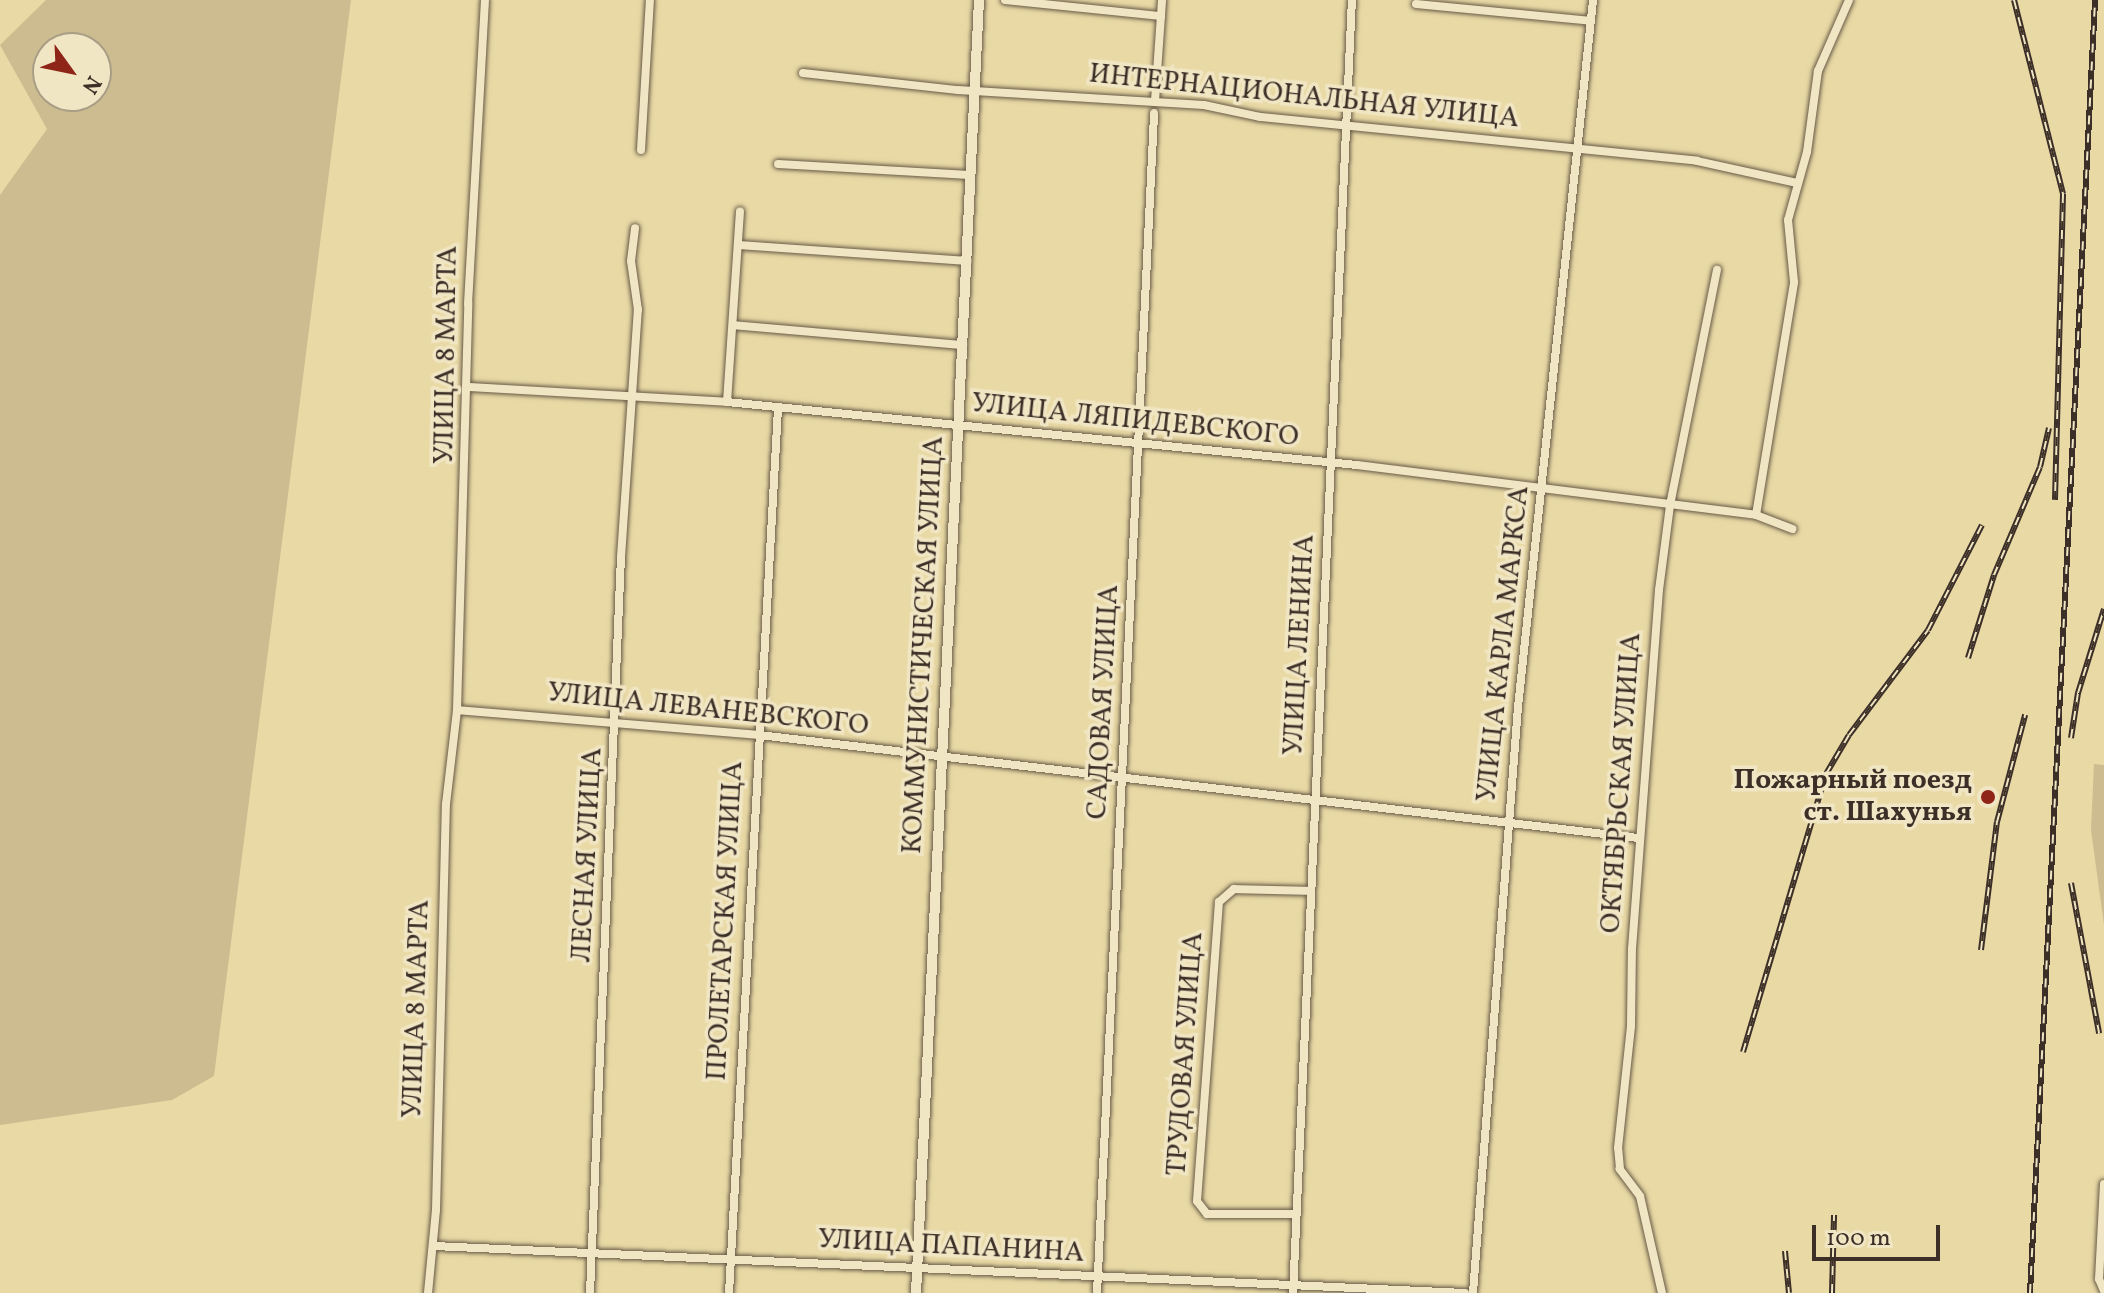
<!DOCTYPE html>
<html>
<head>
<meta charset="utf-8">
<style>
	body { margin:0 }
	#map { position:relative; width:2104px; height:1293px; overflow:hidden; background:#e9d9a5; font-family:Vollkorn,serif }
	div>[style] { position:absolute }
	.green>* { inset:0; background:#ccbc90 }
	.roads { filter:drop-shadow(0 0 2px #675a47) drop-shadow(0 0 2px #675a47) }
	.minor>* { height:8px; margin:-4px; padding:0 4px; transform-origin:4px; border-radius:4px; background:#f1e6c4 }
	.tertiary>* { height:10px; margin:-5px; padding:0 5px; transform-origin:5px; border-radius:5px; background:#f1e6c4 }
	.rail>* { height:6px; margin-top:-3px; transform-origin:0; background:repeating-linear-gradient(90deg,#f1e6c4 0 9px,#3c2f28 0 18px); box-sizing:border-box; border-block:2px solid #3c2f28 }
	.dots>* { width:22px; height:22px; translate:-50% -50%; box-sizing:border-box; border:4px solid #f1e6c4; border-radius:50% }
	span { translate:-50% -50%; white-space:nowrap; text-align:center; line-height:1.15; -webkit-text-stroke:7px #f1e6c4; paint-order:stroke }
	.street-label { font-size:28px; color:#3c2f28 }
	.poi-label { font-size:28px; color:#3c2f28; font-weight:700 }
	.right { translate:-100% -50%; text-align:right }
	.north { position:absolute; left:32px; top:32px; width:80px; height:80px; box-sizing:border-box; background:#f1e6c4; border:2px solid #a99d86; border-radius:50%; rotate:123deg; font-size:22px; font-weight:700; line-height:32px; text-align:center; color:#3c2f28 }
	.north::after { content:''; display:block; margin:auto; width:28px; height:36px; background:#8f2418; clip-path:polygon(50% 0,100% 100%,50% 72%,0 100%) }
	.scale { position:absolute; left:1812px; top:1225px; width:128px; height:36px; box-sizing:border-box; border:4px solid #3c2f28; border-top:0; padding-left:10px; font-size:24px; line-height:28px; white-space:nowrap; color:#3c2f28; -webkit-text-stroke:6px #f1e6c4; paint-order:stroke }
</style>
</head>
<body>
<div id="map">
	<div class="green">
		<div style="clip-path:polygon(evenodd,46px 0,351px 0,214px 1076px,172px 1100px,0 1125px,0 195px,47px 129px,0 45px,46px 0,96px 48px,96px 96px,48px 96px,48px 48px,96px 48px)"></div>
		<div style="clip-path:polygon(2094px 764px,2104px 765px,2104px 925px,2091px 830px)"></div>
	</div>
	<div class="roads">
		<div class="minor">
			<div style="left:1005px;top:0;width:157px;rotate:5.9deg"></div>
			<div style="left:1416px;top:4px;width:176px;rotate:5.5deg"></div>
			<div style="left:803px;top:73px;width:156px;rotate:6.3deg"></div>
			<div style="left:958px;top:90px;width:246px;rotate:3.5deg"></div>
			<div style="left:1204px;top:105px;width:57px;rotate:12.1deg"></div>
			<div style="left:1260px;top:117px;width:439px;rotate:5.7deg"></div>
			<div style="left:1697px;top:161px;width:102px;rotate:12.4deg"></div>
			<div style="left:1155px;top:101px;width:101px;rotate:-86deg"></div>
			<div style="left:641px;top:150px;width:150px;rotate:-86.6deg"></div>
			<div style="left:778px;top:164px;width:192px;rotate:3.3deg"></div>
			<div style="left:739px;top:245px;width:229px;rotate:4deg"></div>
			<div style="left:733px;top:325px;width:231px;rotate:5deg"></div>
			<div style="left:469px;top:387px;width:258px;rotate:3.3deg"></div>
			<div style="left:727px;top:402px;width:633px;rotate:5.71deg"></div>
			<div style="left:1357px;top:465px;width:402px;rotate:7.1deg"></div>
			<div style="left:1756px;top:515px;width:39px;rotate:21deg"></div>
			<div style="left:727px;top:402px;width:191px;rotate:-86.1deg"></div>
			<div style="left:1756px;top:515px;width:236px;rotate:-80.7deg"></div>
			<div style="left:1794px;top:282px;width:62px;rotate:-95.5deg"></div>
			<div style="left:1788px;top:220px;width:71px;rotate:-74.4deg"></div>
			<div style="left:1807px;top:152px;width:82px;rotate:-82.3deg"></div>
			<div style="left:1818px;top:71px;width:77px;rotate:-66.4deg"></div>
			<div style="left:457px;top:710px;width:406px;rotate:-88.4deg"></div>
			<div style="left:468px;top:304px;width:304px;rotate:-86.8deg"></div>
			<div style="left:2104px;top:1184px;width:95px;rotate:93deg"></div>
			<div style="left:2099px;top:1279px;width:13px;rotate:67deg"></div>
			<div style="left:1296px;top:1214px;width:89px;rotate:180deg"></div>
			<div style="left:1207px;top:1214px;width:16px;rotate:-128deg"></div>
			<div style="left:1197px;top:1201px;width:300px;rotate:-85.8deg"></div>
			<div style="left:1219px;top:902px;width:20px;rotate:-41deg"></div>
			<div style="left:1234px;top:889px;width:77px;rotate:1.5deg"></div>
			<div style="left:434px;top:1246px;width:1032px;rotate:2.61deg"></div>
			<div style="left:428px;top:1293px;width:83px;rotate:-84.5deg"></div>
			<div style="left:436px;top:1210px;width:406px;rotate:-88.6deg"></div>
			<div style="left:446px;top:804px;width:95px;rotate:-83.3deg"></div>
			<div style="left:457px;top:710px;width:303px;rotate:4.7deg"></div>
			<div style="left:759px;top:735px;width:886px;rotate:6.68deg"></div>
			<div style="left:590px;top:1293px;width:737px;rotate:-87.59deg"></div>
			<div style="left:621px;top:557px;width:248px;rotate:-86.1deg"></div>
			<div style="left:638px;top:310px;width:49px;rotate:-98.1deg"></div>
			<div style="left:631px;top:261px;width:33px;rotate:-83deg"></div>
			<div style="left:729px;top:1293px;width:887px;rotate:-86.83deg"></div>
			<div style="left:1097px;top:1293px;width:1181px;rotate:-87.23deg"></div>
			<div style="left:1293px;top:1293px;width:1294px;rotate:-87.39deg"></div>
			<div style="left:1473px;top:1293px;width:588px;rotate:-85.61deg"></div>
			<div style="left:1518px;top:707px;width:711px;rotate:-83.94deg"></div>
			<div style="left:1662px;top:1293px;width:99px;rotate:-102.8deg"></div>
			<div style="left:1640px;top:1196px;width:34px;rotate:-127deg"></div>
			<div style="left:1620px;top:1169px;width:21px;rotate:-95deg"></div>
			<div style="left:1618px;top:1148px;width:123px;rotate:-83.9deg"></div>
			<div style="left:1631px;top:1026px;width:77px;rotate:-89.3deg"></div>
			<div style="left:1632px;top:949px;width:360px;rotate:-85.7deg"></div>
			<div style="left:1659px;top:590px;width:86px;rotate:-82.6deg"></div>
			<div style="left:1670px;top:505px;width:240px;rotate:-78.7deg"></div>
		</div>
		<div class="tertiary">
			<div style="left:916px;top:1293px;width:1295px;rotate:-87.21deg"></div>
		</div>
	</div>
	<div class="rail">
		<div style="left:2014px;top:0;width:200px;rotate:75.8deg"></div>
		<div style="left:2063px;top:194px;width:306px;rotate:91.5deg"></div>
		<div style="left:1968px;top:658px;width:87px;rotate:-72.6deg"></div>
		<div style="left:1994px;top:575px;width:117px;rotate:-66.9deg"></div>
		<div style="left:2040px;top:467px;width:40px;rotate:-77deg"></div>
		<div style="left:2071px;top:738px;width:46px;rotate:-81.2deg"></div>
		<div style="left:2078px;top:693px;width:88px;rotate:-72.8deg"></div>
		<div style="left:2071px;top:883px;width:153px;rotate:79.4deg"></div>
		<div style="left:1981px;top:950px;width:129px;rotate:-82.9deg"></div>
		<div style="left:1997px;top:822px;width:111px;rotate:-75.3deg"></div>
		<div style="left:1743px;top:1052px;width:290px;rotate:-73.4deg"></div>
		<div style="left:1826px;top:774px;width:45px;rotate:-59.5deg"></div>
		<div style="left:1849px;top:735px;width:131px;rotate:-53deg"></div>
		<div style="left:1928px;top:630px;width:118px;rotate:-62.8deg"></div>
		<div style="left:1785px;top:1251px;width:42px;rotate:84.6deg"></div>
		<div style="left:1832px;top:1293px;width:78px;rotate:-88.5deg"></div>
		<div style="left:2030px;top:1293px;width:1295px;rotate:-87.12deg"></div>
	</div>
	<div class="dots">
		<div style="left:1988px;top:797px;background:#8f2418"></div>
	</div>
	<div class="street-label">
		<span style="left:1304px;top:97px;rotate:6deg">ИНТЕРНАЦИОНАЛЬНАЯ УЛИЦА</span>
		<span style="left:447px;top:355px;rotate:-89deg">УЛИЦА 8 МАРТА</span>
		<span style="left:1135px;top:421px;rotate:6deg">УЛИЦА ЛЯПИДЕВСКОГО</span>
		<span style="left:1504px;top:644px;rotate:-84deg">УЛИЦА КАРЛА МАРКСА</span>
		<span style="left:924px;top:645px;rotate:-87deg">КОММУНИСТИЧЕСКАЯ УЛИЦА</span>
		<span style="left:1300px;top:645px;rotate:-87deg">УЛИЦА ЛЕНИНА</span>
		<span style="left:1104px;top:702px;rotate:-87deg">САДОВАЯ УЛИЦА</span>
		<span style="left:708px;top:710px;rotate:6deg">УЛИЦА ЛЕВАНЕВСКОГО</span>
		<span style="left:1622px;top:783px;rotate:-86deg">ОКТЯБРЬСКАЯ УЛИЦА</span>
		<span style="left:588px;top:855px;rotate:-87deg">ЛЕСНАЯ УЛИЦА</span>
		<span style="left:726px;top:921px;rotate:-87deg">ПРОЛЕТАРСКАЯ УЛИЦА</span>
		<span style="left:417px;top:1009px;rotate:-88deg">УЛИЦА 8 МАРТА</span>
		<span style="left:1186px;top:1054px;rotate:-86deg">ТРУДОВАЯ УЛИЦА</span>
		<span style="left:951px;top:1247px;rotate:3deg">УЛИЦА ПАПАНИНА</span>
	</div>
	<div class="poi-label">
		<span class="right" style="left:1972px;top:797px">Пожарный поезд<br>ст. Шахунья</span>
	</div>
	<div class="north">N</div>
	<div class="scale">100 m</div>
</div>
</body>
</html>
